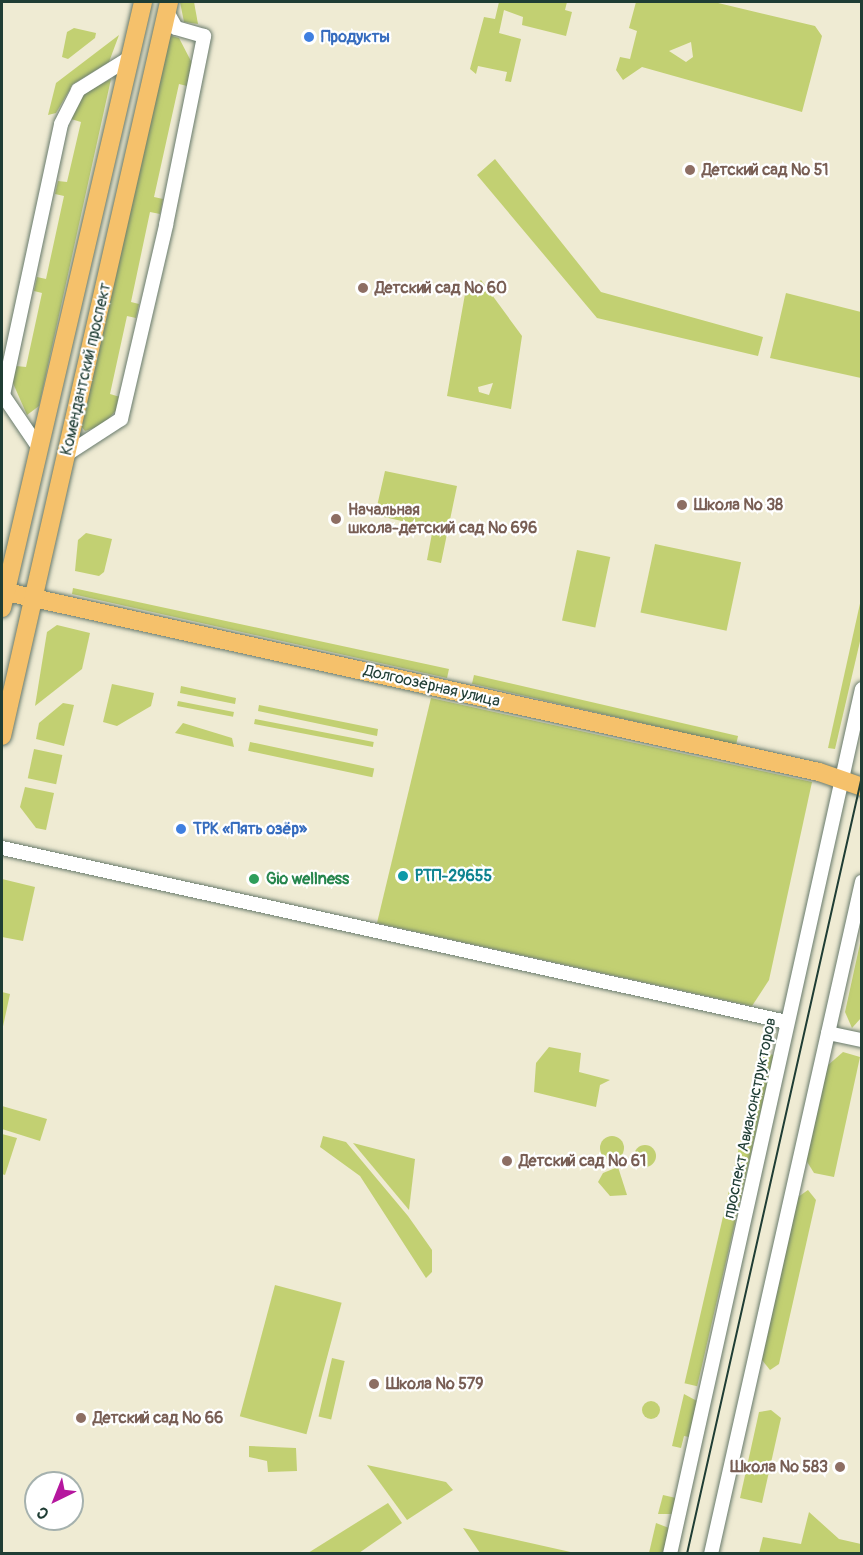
<!DOCTYPE html>
<html>
<head>
<meta charset="utf-8">
<style>
	body { margin:0 }
	#map { position:relative; width:863px; height:1555px; overflow:hidden; background:#efebd3; font-family:Pangolin,sans-serif }
	div>[style] { position:absolute }
	.green>* { inset:0; background:#c2d072; transform-origin:0 0 }
	.round { border-radius:50% }
	.roads { filter:drop-shadow(0 0 2px #687a6c) drop-shadow(0 0 2px #687a6c) }
	.minor>* { height:14px; margin:-7px; padding:0 7px; transform-origin:7px; border-radius:7px; background:#fff }
	.major>* { height:18px; margin:-9px; padding:0 9px; transform-origin:9px; border-radius:9px; background:#f5c16b }
	.tram>* { height:1.5px; margin:-0.75px; padding:0 0.75px; transform-origin:0.75px; border-radius:0.75px; background:#1f3d34 }
	.dots>* { width:16px; height:16px; translate:-50% -50%; box-sizing:border-box; border:3px solid #fff; border-radius:50% }
	span { translate:-50% -50%; white-space:nowrap; text-align:center; line-height:1.15; -webkit-text-stroke:4.5px #fff; paint-order:stroke }
	.shop-label { font-size:16px; color:#366cbe; font-weight:700 }
	.left { translate:0 -50%; text-align:left }
	.education-label { font-size:16px; color:#785e54; font-weight:700 }
	.right { translate:-100% -50%; text-align:right }
	.street-label { font-size:16px; color:#1f3d34 }
	.culture-label { font-size:16px; color:#0d838f; font-weight:700 }
	.leisure-label { font-size:16px; color:#27864d; font-weight:700 }
	.frame { position:absolute; inset:0; border:3px solid #1f3d34; pointer-events:none }
	.north { position:absolute; left:24px; top:1471px; width:60px; height:60px; box-sizing:border-box; background:#fff; border:2px solid #a5b1ae; border-radius:50%; rotate:223deg; font-size:16px; font-weight:700; line-height:24px; text-align:center; color:#1f3d34 }
	.north::after { content:''; display:block; margin:auto; width:21px; height:27px; background:#b5179e; clip-path:polygon(50% 0,100% 100%,50% 72%,0 100%) }
</style>
</head>
<body>
<div id="map">
	<div class="green">
		<div style="clip-path:polygon(180px 2px,194px 2px,198px 24px,184px 22px)"></div>
		<div style="clip-path:polygon(499px 2px,567px 2px,565px 10px,572px 12px,566px 36px,522px 25px,523px 17px,504px 10px,499px 33px,521px 39px,511px 82px,505px 81px,507px 72px,478px 66px,476px 74px,470px 69px,484px 17px,495px 19px)"></div>
		<div style="clip-path:polygon(evenodd,636px 2px,714px 2px,815px 26px,822px 36px,802px 112px,642px 67px,623px 80px,616px 70px,620px 57px,630px 59px,637px 31px,629px 28px,636px 2px,691px 42px,693px 57px,686px 62px,669px 51px,691px 42px)"></div>
		<div style="clip-path:polygon(74px 28px,96px 33px,95px 38px,68px 59px,62px 57px,67px 32px)"></div>
		<div style="clip-path:polygon(119px 35px,109px 62px,73px 84px,56px 113px,48px 115px,56px 83px)"></div>
		<div style="clip-path:polygon(168px 35px,179px 38px,192px 63px,187px 86px,179px 84px,154px 197px,163px 199px,160px 214px,150px 212px,131px 302px,139px 304px,136px 318px,127px 316px,110px 394px,120px 397px,118px 408px,103px 425px,85px 431px,81px 426px)"></div>
		<div style="clip-path:polygon(111px 79px,39px 406px,27px 415px,12px 381px,16px 366px,26px 367px,42px 293px,34px 291px,37px 277px,46px 279px,64px 196px,55px 194px,58px 181px,67px 182px,81px 122px,71px 119px,82px 94px)"></div>
		<div style="clip-path:polygon(495px 159px,601px 292px,763px 337px,758px 356px,597px 318px,477px 175px)"></div>
		<div style="clip-path:polygon(evenodd,481px 280px,522px 336px,511px 409px,447px 396px,465px 294px,481px 280px,493px 383px,489px 395px,479px 392px,478px 387px,493px 383px)"></div>
		<div style="clip-path:polygon(786px 293px,861px 312px,861px 378px,770px 358px)"></div>
		<div style="clip-path:polygon(385px 471px,457px 486px,441px 563px,427px 560px,433px 528px,375px 515px)"></div>
		<div style="clip-path:polygon(86px 533px,112px 539px,104px 572px,99px 576px,75px 571px,78px 540px)"></div>
		<div style="left:655px;top:544px;width:88px;height:70px;rotate:12deg"></div>
		<div style="left:577px;top:550px;width:34px;height:72px;rotate:12deg"></div>
		<div style="clip-path:polygon(73px 588px,449px 669px,447px 678px,72px 594px)"></div>
		<div style="clip-path:polygon(861px 599px,861px 637px,835px 749px,828px 748px)"></div>
		<div style="clip-path:polygon(57px 625px,90px 633px,82px 669px,35px 706px,47px 632px)"></div>
		<div style="left:474px;top:675px;width:271px;height:9px;rotate:13deg"></div>
		<div style="clip-path:polygon(112px 684px,154px 693px,151px 706px,117px 726px,103px 722px)"></div>
		<div style="clip-path:polygon(181px 686px,236px 698px,235px 704px,180px 693px)"></div>
		<div style="clip-path:polygon(431px 698px,812px 782px,769px 980px,752px 1006px,377px 923px)"></div>
		<div style="left:178px;top:701px;width:57px;height:5px;rotate:11deg"></div>
		<div style="clip-path:polygon(63px 703px,74px 705px,64px 746px,36px 739px,39px 723px)"></div>
		<div style="clip-path:polygon(259px 705px,378px 729px,377px 736px,258px 711px)"></div>
		<div style="left:255px;top:719px;width:121px;height:5px;rotate:11deg"></div>
		<div style="clip-path:polygon(183px 723px,232px 738px,234px 747px,175px 733px)"></div>
		<div style="left:250px;top:742px;width:127px;height:9px;rotate:12deg"></div>
		<div style="left:34px;top:749px;width:29px;height:30px;rotate:12deg"></div>
		<div style="clip-path:polygon(25px 787px,54px 793px,46px 830px,36px 828px,20px 807px)"></div>
		<div style="clip-path:polygon(2px 879px,35px 887px,23px 941px,2px 937px)"></div>
		<div style="clip-path:polygon(861px 939px,861px 1018px,852px 1028px,845px 1012px)"></div>
		<div style="clip-path:polygon(2px 992px,10px 994px,2px 1031px)"></div>
		<div style="clip-path:polygon(549px 1047px,581px 1053px,579px 1072px,610px 1080px,600px 1085px,596px 1107px,534px 1092px,536px 1063px)"></div>
		<div style="left:761px;top:1052px;width:13px;height:340px;rotate:13deg"></div>
		<div style="clip-path:polygon(843px 1052px,860px 1057px,834px 1177px,814px 1173px,806px 1160px,827px 1066px)"></div>
		<div style="clip-path:polygon(2px 1106px,47px 1119px,40px 1141px,2px 1129px)"></div>
		<div style="clip-path:polygon(2px 1134px,17px 1138px,5px 1175px,2px 1174px)"></div>
		<div class="round" style="left:600px;top:1136px;width:24px;height:24px"></div>
		<div style="clip-path:polygon(323px 1136px,346px 1142px,408px 1216px,432px 1250px,432px 1272px,426px 1278px,360px 1176px,320px 1147px)"></div>
		<div style="clip-path:polygon(353px 1143px,415px 1159px,409px 1210px)"></div>
		<div class="round" style="left:634px;top:1145px;width:22px;height:22px"></div>
		<div style="clip-path:polygon(618px 1167px,627px 1195px,610px 1196px,598px 1182px,603px 1173px)"></div>
		<div style="clip-path:polygon(808px 1190px,816px 1200px,779px 1364px,770px 1370px,762px 1360px,798px 1197px)"></div>
		<div style="left:275px;top:1285px;width:69px;height:136px;rotate:15deg"></div>
		<div style="left:332px;top:1358px;width:13px;height:60px;rotate:13deg"></div>
		<div style="clip-path:polygon(684px 1394px,697px 1401px,689px 1437px,684px 1436px,681px 1448px,672px 1446px)"></div>
		<div class="round" style="left:642px;top:1401px;width:18px;height:18px"></div>
		<div style="clip-path:polygon(771px 1410px,781px 1418px,762px 1503px,740px 1498px,759px 1412px)"></div>
		<div style="clip-path:polygon(249px 1446px,296px 1448px,297px 1471px,268px 1472px,267px 1461px,249px 1457px)"></div>
		<div style="clip-path:polygon(367px 1465px,446px 1482px,453px 1490px,407px 1520px)"></div>
		<div style="clip-path:polygon(663px 1495px,676px 1498px,672px 1514px,658px 1514px)"></div>
		<div style="clip-path:polygon(388px 1503px,402px 1523px,359px 1553px,308px 1553px)"></div>
		<div style="clip-path:polygon(809px 1512px,839px 1539px,861px 1544px,861px 1553px,759px 1553px,763px 1537px,801px 1544px)"></div>
		<div style="clip-path:polygon(656px 1523px,669px 1528px,663px 1553px,649px 1553px)"></div>
		<div style="clip-path:polygon(463px 1528px,575px 1553px,480px 1553px)"></div>
	</div>
	<div class="roads">
		<div class="minor">
			<div style="left:39px;top:448px;width:64px;rotate:-124.2deg"></div>
			<div style="left:3px;top:395px;width:277px;rotate:-77.9deg"></div>
			<div style="left:61px;top:124px;width:38px;rotate:-63deg"></div>
			<div style="left:78px;top:90px;width:62px;rotate:-31.9deg"></div>
			<div style="left:67px;top:454px;width:64px;rotate:-32.9deg"></div>
			<div style="left:121px;top:419px;width:199px;rotate:-76.9deg"></div>
			<div style="left:166px;top:225px;width:193px;rotate:-78.6deg"></div>
			<div style="left:204px;top:36px;width:29px;rotate:-164deg"></div>
			<div style="left:176px;top:28px;width:18px;rotate:-119deg"></div>
			<div style="left:2px;top:848px;width:804px;rotate:12.5deg"></div>
			<div style="left:828px;top:1033px;width:35px;rotate:12deg"></div>
			<div style="left:670px;top:1554px;width:886px;rotate:-77.49deg"></div>
			<div style="left:711px;top:1554px;width:689px;rotate:-77.34deg"></div>
		</div>
		<div class="major">
			<div style="left:2px;top:591px;width:837px;rotate:12.49deg"></div>
			<div style="left:819px;top:772px;width:46px;rotate:19.2deg"></div>
			<div style="left:2px;top:608px;width:622px;rotate:-76.9deg"></div>
			<div style="left:2px;top:736px;width:753px;rotate:-77.18deg"></div>
		</div>
	</div>
	<div class="tram">
		<div style="left:687px;top:1554px;width:797px;rotate:-77.32deg"></div>
	</div>
	<div class="dots">
		<div style="left:309px;top:37px;background:#3f7fe0"></div>
		<div style="left:690px;top:170px;background:#8d6e63"></div>
		<div style="left:363px;top:288px;background:#8d6e63"></div>
		<div style="left:682px;top:505px;background:#8d6e63"></div>
		<div style="left:336px;top:519px;background:#8d6e63"></div>
		<div style="left:181px;top:829px;background:#3f7fe0"></div>
		<div style="left:403px;top:876px;background:#0f9aa8"></div>
		<div style="left:254px;top:879px;background:#2e9e5b"></div>
		<div style="left:507px;top:1161px;background:#8d6e63"></div>
		<div style="left:374px;top:1384px;background:#8d6e63"></div>
		<div style="left:81px;top:1418px;background:#8d6e63"></div>
		<div style="left:840px;top:1467px;background:#8d6e63"></div>
	</div>
	<div class="shop-label">
		<span class="left" style="left:321px;top:37px">Продукты</span>
		<span class="left" style="left:193px;top:829px">ТРК «Пять озёр»</span>
	</div>
	<div class="education-label">
		<span class="left" style="left:702px;top:170px">Детский сад № 51</span>
		<span class="left" style="left:375px;top:288px">Детский сад № 60</span>
		<span class="left" style="left:694px;top:505px">Школа № 38</span>
		<span class="left" style="left:348px;top:519px">Начальная<br>школа-детский сад № 696</span>
		<span class="left" style="left:519px;top:1161px">Детский сад № 61</span>
		<span class="left" style="left:386px;top:1384px">Школа № 579</span>
		<span class="left" style="left:93px;top:1418px">Детский сад № 66</span>
		<span class="right" style="left:828px;top:1467px">Школа № 583</span>
	</div>
	<div class="street-label">
		<span style="left:86px;top:369px;rotate:-77deg">Комендантский проспект</span>
		<span style="left:432px;top:686px;rotate:13deg">Долгоозёрная улица</span>
		<span style="left:750px;top:1118px;rotate:-78deg">проспект Авиаконструкторов</span>
	</div>
	<div class="culture-label">
		<span class="left" style="left:415px;top:876px">РТП-29655</span>
	</div>
	<div class="leisure-label">
		<span class="left" style="left:266px;top:879px">Gio wellness</span>
	</div>
	<div class="frame"></div>
	<div class="north">С</div>
</div>
</body>
</html>
